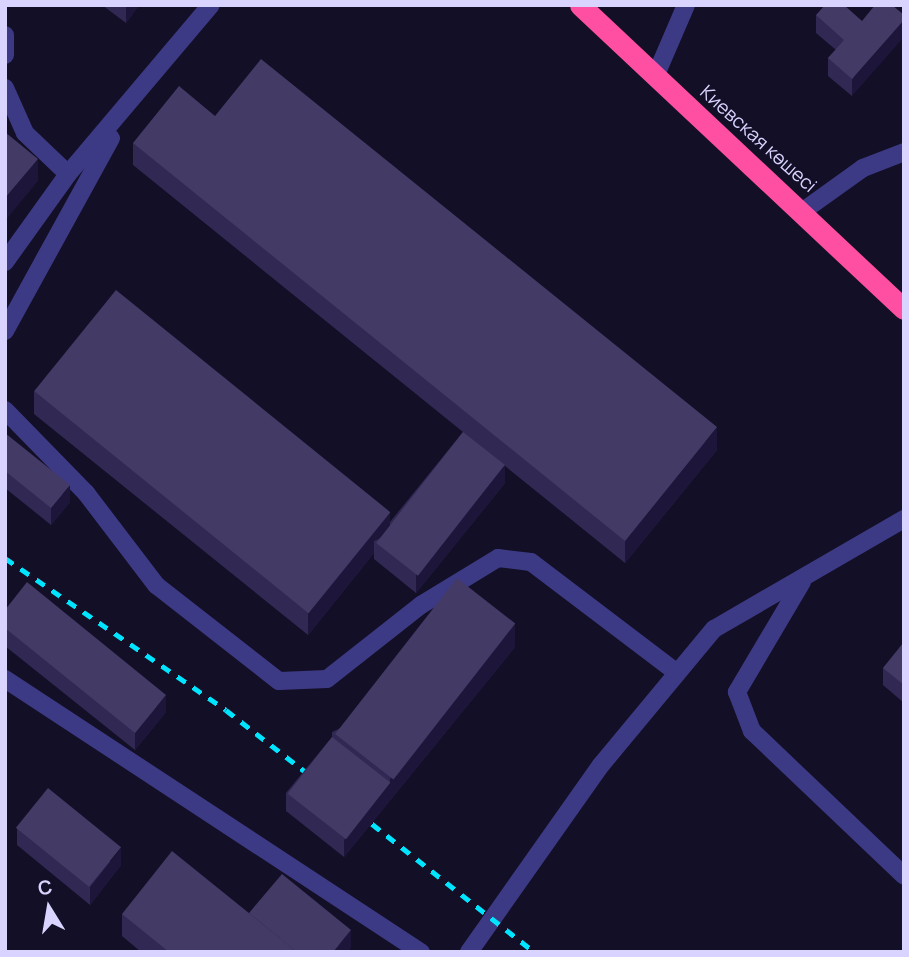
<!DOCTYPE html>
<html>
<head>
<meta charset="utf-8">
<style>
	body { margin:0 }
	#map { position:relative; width:909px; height:957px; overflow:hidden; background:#130f26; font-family:Manrope,sans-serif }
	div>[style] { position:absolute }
	.minor>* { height:18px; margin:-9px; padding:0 9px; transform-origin:9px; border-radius:9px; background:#3d3a85 }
	.highway>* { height:21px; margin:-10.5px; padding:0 10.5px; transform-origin:10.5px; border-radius:10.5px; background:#ff4fa3 }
	.rail>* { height:5px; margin-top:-2.5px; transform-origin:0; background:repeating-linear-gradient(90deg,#00e5ff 0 10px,transparent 0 19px) }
	.wall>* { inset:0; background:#312854 }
	.shaded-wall>* { inset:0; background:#1d163a }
	.building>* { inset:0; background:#433a66; transform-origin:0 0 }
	span { translate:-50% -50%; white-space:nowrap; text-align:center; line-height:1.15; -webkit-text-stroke:5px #130f26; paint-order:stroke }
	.street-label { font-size:19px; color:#d9d4ff }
	.frame { position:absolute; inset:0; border:7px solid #d9d4ff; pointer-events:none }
	.north { position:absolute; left:14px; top:873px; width:70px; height:70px; -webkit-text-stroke:5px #130f26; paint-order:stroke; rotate:349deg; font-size:19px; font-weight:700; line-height:28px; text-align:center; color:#d9d4ff }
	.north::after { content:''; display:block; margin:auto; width:24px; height:32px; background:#d9d4ff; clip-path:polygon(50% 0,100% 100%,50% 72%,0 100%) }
</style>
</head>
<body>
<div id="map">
	<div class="minor">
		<div style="left:5px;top:35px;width:20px;rotate:90deg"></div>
		<div style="left:655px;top:77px;width:78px;rotate:-66.7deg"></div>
		<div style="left:5px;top:88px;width:49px;rotate:66deg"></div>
		<div style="left:25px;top:133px;width:59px;rotate:43.6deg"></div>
		<div style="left:803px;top:211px;width:74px;rotate:-35.6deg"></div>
		<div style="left:863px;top:168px;width:44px;rotate:-21.3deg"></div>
		<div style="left:5px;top:262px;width:108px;rotate:-54.4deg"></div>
		<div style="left:68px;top:174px;width:221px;rotate:-49.8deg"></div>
		<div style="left:5px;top:331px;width:220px;rotate:-61.2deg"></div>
		<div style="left:5px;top:410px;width:116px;rotate:45.7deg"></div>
		<div style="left:86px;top:493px;width:116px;rotate:52.7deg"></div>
		<div style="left:156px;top:585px;width:156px;rotate:38deg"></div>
		<div style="left:279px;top:681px;width:48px;rotate:-2.4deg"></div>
		<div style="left:327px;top:679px;width:120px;rotate:-38.2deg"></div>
		<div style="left:421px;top:605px;width:90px;rotate:-31.4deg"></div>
		<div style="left:498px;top:558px;width:33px;rotate:7deg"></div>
		<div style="left:531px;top:562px;width:183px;rotate:37.2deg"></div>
		<div style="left:802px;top:582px;width:128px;rotate:120.6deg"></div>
		<div style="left:737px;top:692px;width:42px;rotate:69deg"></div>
		<div style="left:752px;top:731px;width:210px;rotate:43.6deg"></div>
		<div style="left:5px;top:679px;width:498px;rotate:33.3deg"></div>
		<div style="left:469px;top:952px;width:229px;rotate:-54.8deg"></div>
		<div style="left:601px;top:765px;width:177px;rotate:-50.3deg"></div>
		<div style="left:714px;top:629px;width:220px;rotate:-30.1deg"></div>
	</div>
	<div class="highway">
		<div style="left:580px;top:5px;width:444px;rotate:43.2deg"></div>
	</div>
	<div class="rail">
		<div style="left:5px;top:558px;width:268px;rotate:34.5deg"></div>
		<div style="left:226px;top:710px;width:120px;rotate:37.9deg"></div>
		<div style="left:357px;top:812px;width:226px;rotate:38.3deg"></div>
	</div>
	<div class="wall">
		<div style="clip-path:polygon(102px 5px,139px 5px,126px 23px)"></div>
		<div style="clip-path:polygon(816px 15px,862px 21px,852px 96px,828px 76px,828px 58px,836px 50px,816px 33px)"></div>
		<div style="clip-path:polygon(215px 116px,717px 450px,625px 563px,505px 466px,505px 483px,416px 593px,374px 559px,374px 553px,308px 635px,34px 414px,34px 391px,390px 522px,463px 432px,133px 165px,133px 143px)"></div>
		<div style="clip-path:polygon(5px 433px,70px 502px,51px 525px,5px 488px)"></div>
		<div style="clip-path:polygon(5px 610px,166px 712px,135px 750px,5px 646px)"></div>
		<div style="clip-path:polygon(904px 642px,904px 703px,883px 685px,883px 668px)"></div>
		<div style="clip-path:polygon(515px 647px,344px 857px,286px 811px,286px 793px,332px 737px,332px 732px)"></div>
		<div style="clip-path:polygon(17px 828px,121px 865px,90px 905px,17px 845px)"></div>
		<div style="clip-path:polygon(249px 913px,351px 947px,348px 952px,141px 952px,122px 936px,122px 914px)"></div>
	</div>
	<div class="shaded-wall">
		<div style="clip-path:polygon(126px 5px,139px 5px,126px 23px)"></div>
		<div style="clip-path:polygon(904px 20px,904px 37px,852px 96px,852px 79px)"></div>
		<div style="clip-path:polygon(38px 159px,38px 181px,5px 221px,5px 198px)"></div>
		<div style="clip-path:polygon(717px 427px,717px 450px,625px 563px,625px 541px)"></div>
		<div style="clip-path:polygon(505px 465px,505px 483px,416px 593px,416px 575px)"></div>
		<div style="clip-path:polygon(70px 485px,70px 502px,51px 525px,51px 508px)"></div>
		<div style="clip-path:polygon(390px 512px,390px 534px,374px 541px,374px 553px,308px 635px,308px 612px)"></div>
		<div style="clip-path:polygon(515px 624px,515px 647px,344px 857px,344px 840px,390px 783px,390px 779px)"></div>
		<div style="clip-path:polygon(166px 695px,166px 712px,135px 750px,135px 733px)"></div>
		<div style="clip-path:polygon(121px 848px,121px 865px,90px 905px,90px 887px)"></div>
		<div style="clip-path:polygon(351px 930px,351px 947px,348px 952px,333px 952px)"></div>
	</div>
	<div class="building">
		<div style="clip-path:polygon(825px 5px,844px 5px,862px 21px,875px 5px,892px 5px,904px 15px,904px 20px,852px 79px,828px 58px,844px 40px,816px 15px)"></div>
		<div style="clip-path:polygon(261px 59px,717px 427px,625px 541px,133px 143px,179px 86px,215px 116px)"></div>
		<div style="clip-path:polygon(5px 132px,38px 159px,5px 198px)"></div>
		<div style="left:116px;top:290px;width:353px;height:130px;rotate:39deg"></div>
		<div style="left:463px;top:432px;width:53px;height:141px;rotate:38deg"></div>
		<div style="clip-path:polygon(5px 433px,70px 485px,51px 508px,5px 471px)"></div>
		<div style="left:457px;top:578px;width:74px;height:198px;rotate:38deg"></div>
		<div style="clip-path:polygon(27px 582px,166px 695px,135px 733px,5px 628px,5px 610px)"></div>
		<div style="clip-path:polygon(904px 642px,904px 685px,883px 668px)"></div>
		<div style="left:332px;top:737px;width:74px;height:72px;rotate:38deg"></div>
		<div style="left:48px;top:788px;width:94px;height:51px;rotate:39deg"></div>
		<div style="clip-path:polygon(172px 851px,297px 952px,169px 952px,122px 914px)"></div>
		<div style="clip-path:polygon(282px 874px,351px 930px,333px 952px,297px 952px,249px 913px)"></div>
	</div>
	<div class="street-label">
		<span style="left:758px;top:139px;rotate:42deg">Киевская көшесі</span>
	</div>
	<div class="frame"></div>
	<div class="north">С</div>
</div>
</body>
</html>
